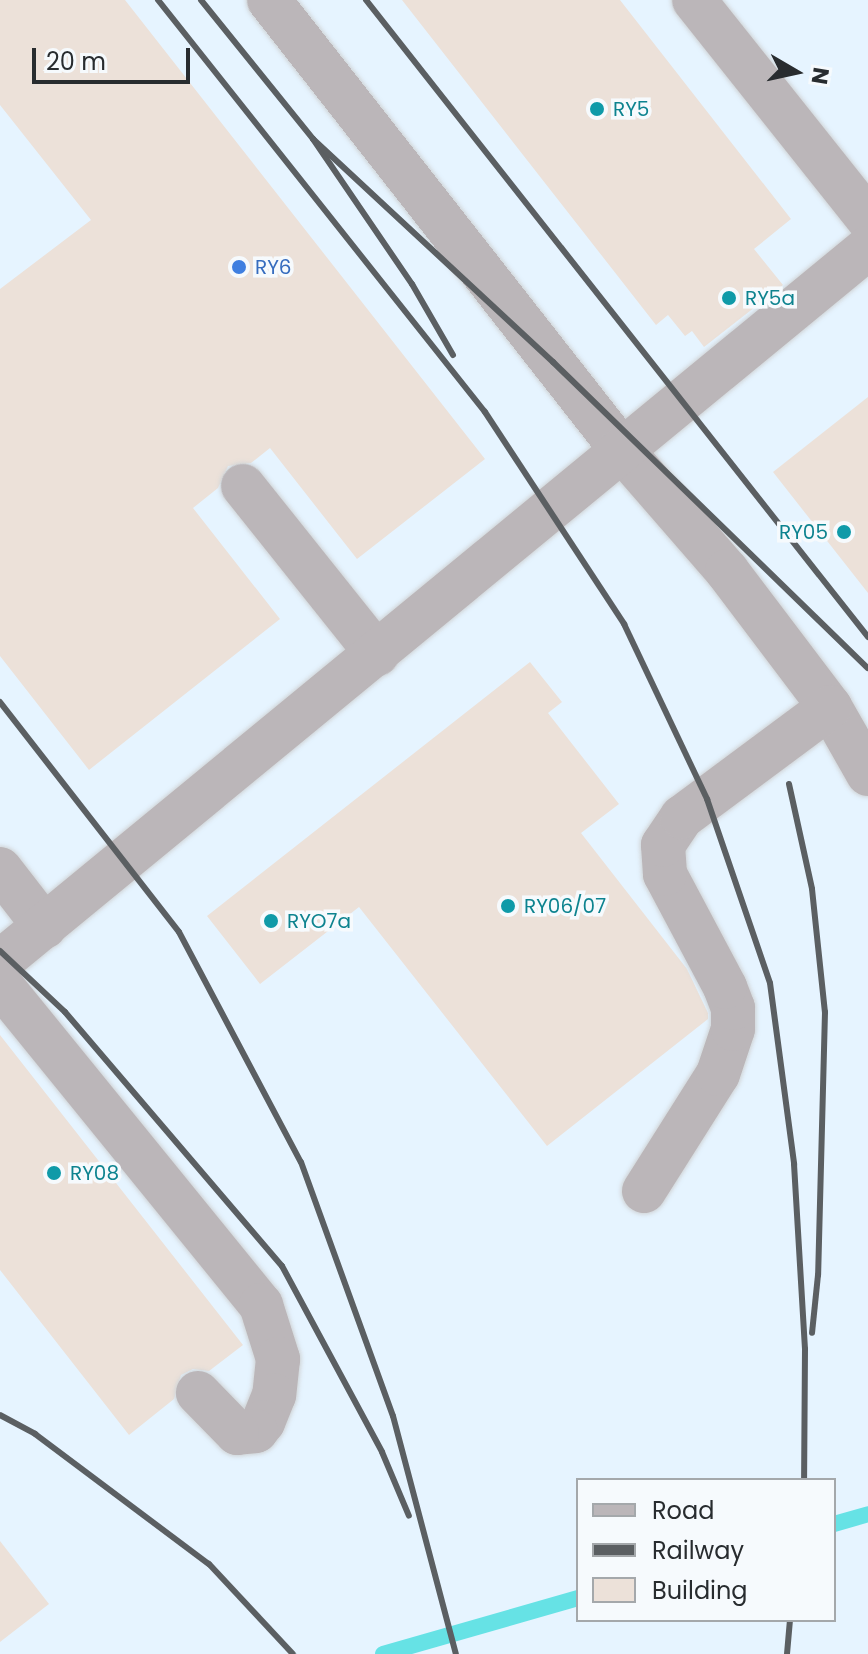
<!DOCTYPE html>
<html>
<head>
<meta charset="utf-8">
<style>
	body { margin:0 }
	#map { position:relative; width:868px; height:1654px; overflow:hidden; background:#f6fafd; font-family:Poppins,sans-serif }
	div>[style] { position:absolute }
	.built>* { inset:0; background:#e6f4ff }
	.stream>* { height:16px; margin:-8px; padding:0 8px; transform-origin:8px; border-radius:8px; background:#66e2e5 }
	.building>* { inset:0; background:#ece1d9 }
	.roads { filter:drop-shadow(0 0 2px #d1d5d8) drop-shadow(0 0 2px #d1d5d8) }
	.minor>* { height:44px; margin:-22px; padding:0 22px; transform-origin:22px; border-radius:22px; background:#bbb6b9 }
	.rail>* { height:6px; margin:-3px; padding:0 3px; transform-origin:3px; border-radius:3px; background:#5b5f62 }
	.dots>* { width:22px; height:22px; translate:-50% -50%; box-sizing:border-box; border:4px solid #f6fafd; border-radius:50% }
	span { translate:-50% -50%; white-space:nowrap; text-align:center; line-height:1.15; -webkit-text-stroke:7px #f6fafd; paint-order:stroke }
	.culture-label { font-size:20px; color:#0d838f }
	.left { translate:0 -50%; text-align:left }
	.right { translate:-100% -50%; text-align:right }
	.shop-label { font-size:20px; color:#366cbe }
	.legend { position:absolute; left:576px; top:1478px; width:260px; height:144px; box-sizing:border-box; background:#f6fafd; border:2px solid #a4a8ab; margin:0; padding:10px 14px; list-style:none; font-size:24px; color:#282c2f }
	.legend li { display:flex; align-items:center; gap:16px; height:40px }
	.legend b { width:40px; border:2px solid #a4a8ab }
	.north { position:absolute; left:756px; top:32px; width:80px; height:80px; -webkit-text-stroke:6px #f6fafd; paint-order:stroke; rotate:99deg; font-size:22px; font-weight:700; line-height:32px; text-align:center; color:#282c2f }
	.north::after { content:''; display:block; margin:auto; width:28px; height:36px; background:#282c2f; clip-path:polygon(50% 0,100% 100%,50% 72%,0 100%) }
	.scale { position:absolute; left:32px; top:48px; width:158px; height:36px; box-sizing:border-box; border:4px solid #282c2f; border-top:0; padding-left:10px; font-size:24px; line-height:28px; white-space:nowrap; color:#282c2f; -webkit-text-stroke:6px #f6fafd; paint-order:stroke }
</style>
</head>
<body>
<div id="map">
	<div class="built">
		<div style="clip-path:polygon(evenodd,0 0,868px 0,868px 1654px,0 1654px,0 0,578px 1480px,834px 1480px,834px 1620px,578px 1620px,578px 1480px)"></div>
	</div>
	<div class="stream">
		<div style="left:834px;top:1524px;width:35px;rotate:-16deg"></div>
		<div style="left:383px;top:1654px;width:203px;rotate:-16deg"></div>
	</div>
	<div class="building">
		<div style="clip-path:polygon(0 0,125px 0,485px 459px,357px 559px,270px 448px,251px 463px,228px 466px,218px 488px,193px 508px,280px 619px,89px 770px,0 656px,0 289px,91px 220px,0 105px)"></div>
		<div style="clip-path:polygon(402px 0,620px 0,791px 219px,754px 249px,783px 285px,704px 347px,692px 331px,685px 336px,668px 315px,656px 325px)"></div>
		<div style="clip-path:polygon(868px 397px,868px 593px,773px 472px)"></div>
		<div style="clip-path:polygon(530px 662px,562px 702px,548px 713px,619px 804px,581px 833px,687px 969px,708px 1013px,708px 1019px,547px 1146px,359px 907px,260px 984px,207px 916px)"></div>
		<div style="clip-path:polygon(0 1035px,243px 1345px,209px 1371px,193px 1369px,181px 1375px,174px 1399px,129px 1435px,0 1270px)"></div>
		<div style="clip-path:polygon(0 1541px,49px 1604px,0 1642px)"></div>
	</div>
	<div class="roads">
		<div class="minor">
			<div style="left:269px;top:0;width:571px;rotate:51.9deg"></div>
			<div style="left:621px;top:449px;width:162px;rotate:49deg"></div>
			<div style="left:727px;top:571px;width:171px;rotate:52.9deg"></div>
			<div style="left:830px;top:707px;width:77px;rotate:60.4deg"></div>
			<div style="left:694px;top:0;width:280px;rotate:51.5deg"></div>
			<div style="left:243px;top:486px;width:215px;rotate:51.4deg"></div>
			<div style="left:0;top:869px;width:73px;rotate:52.2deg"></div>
			<div style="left:0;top:962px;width:1124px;rotate:-39.44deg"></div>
			<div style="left:0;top:984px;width:414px;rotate:50.9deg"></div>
			<div style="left:261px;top:1305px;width:57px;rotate:72.5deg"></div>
			<div style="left:278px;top:1359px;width:36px;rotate:96deg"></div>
			<div style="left:274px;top:1395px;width:29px;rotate:112deg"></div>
			<div style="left:263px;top:1422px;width:11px;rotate:128deg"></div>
			<div style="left:256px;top:1431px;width:19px;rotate:174deg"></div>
			<div style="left:237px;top:1433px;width:56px;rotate:-134.3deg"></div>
			<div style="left:644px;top:1191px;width:138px;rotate:-57.7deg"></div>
			<div style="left:718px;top:1074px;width:47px;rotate:-71.6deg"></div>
			<div style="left:733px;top:1029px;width:21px;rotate:-90deg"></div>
			<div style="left:733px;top:1008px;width:22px;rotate:-111deg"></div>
			<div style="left:725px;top:987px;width:128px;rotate:-118deg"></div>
			<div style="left:665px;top:874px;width:29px;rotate:-94deg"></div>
			<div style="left:663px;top:845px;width:34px;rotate:-56deg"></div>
			<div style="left:682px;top:817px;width:184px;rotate:-36.6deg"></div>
		</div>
	</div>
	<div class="rail">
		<div style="left:158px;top:0;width:526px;rotate:51.56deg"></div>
		<div style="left:485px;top:412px;width:254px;rotate:56.7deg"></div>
		<div style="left:624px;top:624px;width:194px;rotate:64.6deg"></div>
		<div style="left:707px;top:799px;width:194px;rotate:71.1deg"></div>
		<div style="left:770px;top:983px;width:183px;rotate:82.4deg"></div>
		<div style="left:794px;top:1164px;width:185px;rotate:86.6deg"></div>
		<div style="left:805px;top:1349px;width:131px;rotate:90.4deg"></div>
		<div style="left:201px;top:0;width:179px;rotate:51.1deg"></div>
		<div style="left:313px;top:139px;width:176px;rotate:55.7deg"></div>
		<div style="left:412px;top:284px;width:82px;rotate:60deg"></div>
		<div style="left:366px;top:0;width:811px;rotate:51.76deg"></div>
		<div style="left:313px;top:139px;width:328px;rotate:42.9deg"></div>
		<div style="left:553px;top:362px;width:439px;rotate:44.2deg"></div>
		<div style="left:0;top:702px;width:291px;rotate:52.1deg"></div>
		<div style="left:179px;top:932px;width:260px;rotate:62.1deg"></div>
		<div style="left:301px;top:1162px;width:270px;rotate:70.1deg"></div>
		<div style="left:393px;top:1416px;width:246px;rotate:75.2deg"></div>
		<div style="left:789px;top:784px;width:107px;rotate:77.6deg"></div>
		<div style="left:812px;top:889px;width:124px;rotate:84deg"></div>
		<div style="left:825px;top:1012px;width:263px;rotate:91.5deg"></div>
		<div style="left:818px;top:1275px;width:58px;rotate:95.9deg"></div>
		<div style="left:0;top:951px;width:89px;rotate:43.2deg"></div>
		<div style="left:65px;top:1012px;width:334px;rotate:49.5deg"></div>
		<div style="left:282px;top:1266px;width:211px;rotate:61.7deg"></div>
		<div style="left:382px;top:1452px;width:69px;rotate:67.1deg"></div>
		<div style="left:0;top:1415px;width:40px;rotate:28deg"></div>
		<div style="left:35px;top:1434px;width:217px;rotate:36.8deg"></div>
		<div style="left:209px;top:1564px;width:123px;rotate:47deg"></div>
		<div style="left:787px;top:1654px;width:34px;rotate:-85deg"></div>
	</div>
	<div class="dots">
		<div style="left:597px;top:109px;background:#0f9aa8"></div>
		<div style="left:239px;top:267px;background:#3f7fe0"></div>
		<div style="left:729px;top:298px;background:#0f9aa8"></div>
		<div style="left:844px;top:532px;background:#0f9aa8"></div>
		<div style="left:508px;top:906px;background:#0f9aa8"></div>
		<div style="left:271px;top:921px;background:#0f9aa8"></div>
		<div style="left:54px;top:1173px;background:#0f9aa8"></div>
	</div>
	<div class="culture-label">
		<span class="left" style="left:613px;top:109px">RY5</span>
		<span class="left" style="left:745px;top:298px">RY5a</span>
		<span class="right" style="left:828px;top:532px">RY05</span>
		<span class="left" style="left:524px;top:906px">RY06/07</span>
		<span class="left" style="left:287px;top:921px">RYO7a</span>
		<span class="left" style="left:70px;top:1173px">RY08</span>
	</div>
	<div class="shop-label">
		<span class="left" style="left:255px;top:267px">RY6</span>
	</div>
	<ul class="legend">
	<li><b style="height:10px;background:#bbb6b9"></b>Road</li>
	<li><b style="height:10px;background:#5b5f62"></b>Railway</li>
	<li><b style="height:22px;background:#ece1d9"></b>Building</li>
	</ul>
	<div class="north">N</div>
	<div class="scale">20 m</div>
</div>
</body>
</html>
